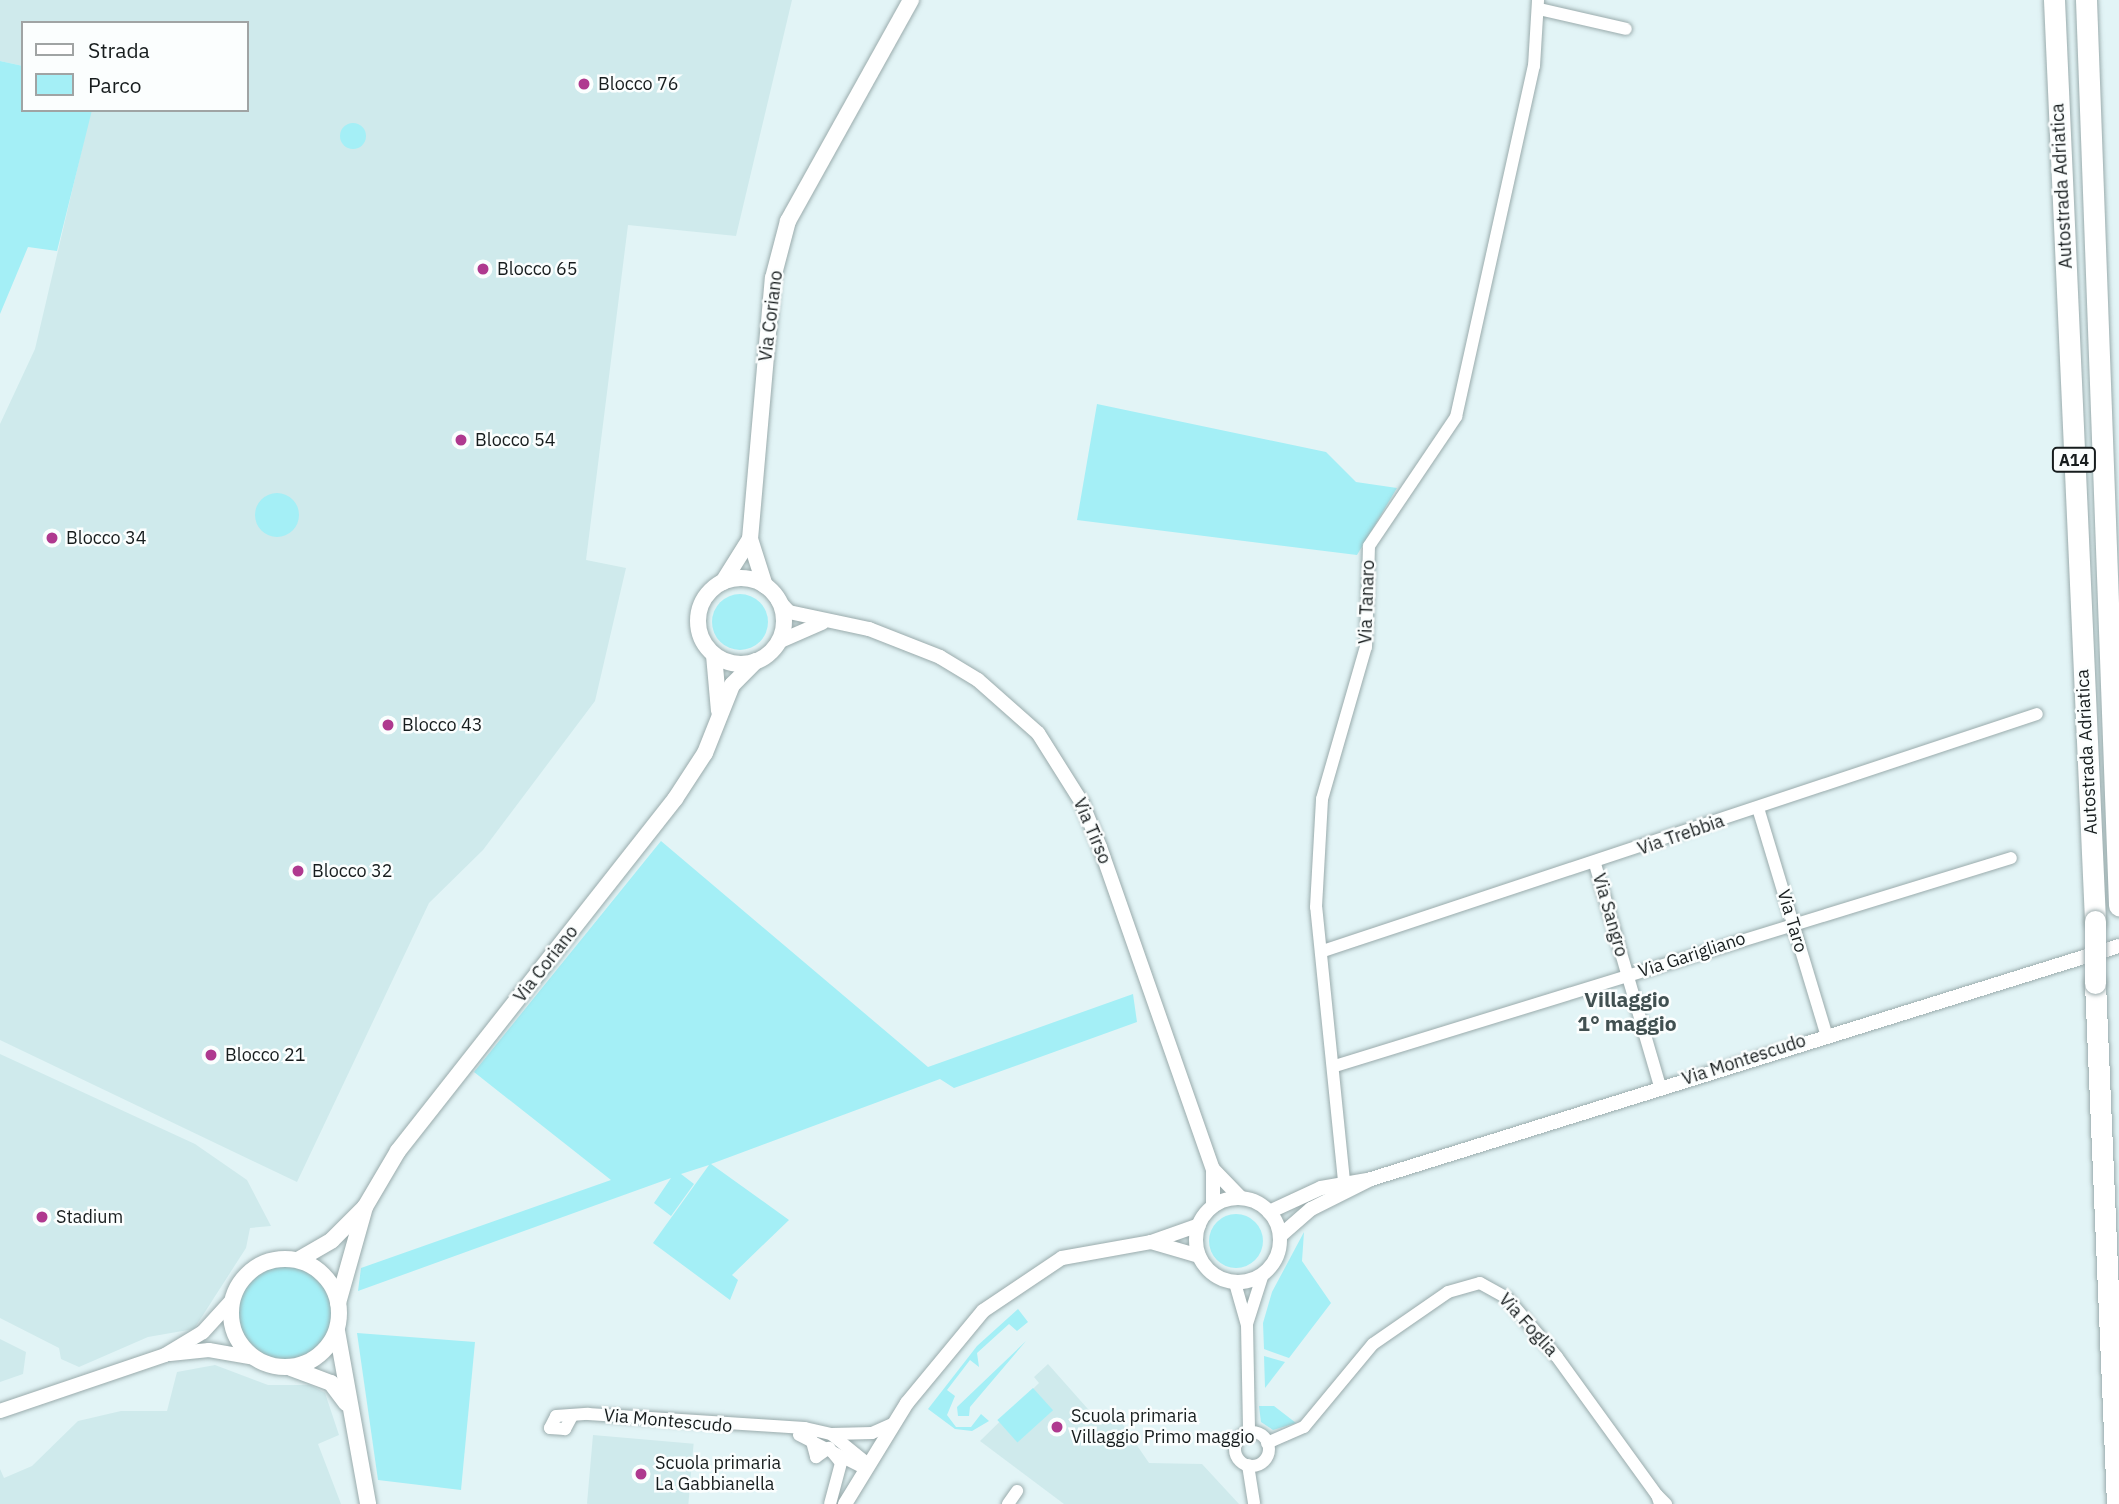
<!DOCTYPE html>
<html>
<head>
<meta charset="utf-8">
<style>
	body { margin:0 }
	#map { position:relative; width:2119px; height:1504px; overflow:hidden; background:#e2f4f6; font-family:"IBM Plex Sans",sans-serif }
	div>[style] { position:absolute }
	.built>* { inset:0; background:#cfeaec; transform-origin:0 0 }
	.green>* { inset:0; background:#a4eff6; transform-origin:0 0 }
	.round { border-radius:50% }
	.roads { filter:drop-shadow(0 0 2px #9aabac) drop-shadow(0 0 2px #9aabac) }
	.minor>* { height:12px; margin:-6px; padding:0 6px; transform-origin:6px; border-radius:6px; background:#fff }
	.minor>.ring { margin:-6px; padding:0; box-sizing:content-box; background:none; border:12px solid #fff; border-radius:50% }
	.tertiary>* { height:14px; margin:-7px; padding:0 7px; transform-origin:7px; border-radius:7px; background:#fff }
	.tertiary>.ring { margin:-7px; padding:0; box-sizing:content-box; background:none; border:14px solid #fff; border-radius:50% }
	.secondary>* { height:16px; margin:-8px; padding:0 8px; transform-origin:8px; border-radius:8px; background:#fff }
	.secondary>.ring { margin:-8px; padding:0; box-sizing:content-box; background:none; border:16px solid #fff; border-radius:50% }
	.motorway>* { height:21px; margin:-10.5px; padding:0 10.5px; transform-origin:10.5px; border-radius:10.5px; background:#fff }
	.bridges { filter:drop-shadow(0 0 2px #9aabac) drop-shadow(0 0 2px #9aabac) }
	.motorway-bridge>* { height:21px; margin:-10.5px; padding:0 10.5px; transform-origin:10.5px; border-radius:10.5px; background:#fff }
	.dots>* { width:19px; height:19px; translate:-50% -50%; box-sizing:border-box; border:4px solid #fbfefe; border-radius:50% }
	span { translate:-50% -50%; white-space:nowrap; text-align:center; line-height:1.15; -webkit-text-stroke:5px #fbfefe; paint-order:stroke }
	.shield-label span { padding:2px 5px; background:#fbfefe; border:2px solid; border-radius:5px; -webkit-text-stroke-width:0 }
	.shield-label { font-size:16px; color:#171d1e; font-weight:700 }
	.poi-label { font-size:18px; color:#171d1e }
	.left { translate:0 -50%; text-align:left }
	.street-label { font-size:18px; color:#171d1e }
	.quarter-label { font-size:21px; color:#415051; font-weight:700 }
	.legend { position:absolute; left:21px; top:21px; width:228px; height:91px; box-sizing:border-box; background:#fbfefe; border:2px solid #a0a4a4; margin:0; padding:9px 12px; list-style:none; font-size:21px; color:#171d1e }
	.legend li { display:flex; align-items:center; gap:14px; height:35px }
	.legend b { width:35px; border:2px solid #a0a4a4 }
</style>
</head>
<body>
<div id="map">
	<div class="built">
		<div style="clip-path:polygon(0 0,792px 0,736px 236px,628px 225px,586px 560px,626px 568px,595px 701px,483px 850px,429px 903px,297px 1182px,0 1040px,0 424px,35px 349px,91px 110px,247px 110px,247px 23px,23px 23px,23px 66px,0 61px)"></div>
		<div style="clip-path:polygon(0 1054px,195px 1144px,247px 1180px,271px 1226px,250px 1228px,246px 1248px,194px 1329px,148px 1337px,79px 1367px,61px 1359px,59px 1348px,0 1318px)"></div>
		<div style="clip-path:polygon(0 1339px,26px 1352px,23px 1374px,0 1382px)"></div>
		<div style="clip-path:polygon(1048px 1364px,1095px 1417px,1117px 1416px,1149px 1463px,1202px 1464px,1239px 1504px,1064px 1504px,980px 1441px,1039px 1383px,1034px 1377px)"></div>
		<div style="clip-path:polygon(215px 1365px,268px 1385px,310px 1385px,325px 1393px,339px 1435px,318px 1444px,341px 1504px,0 1504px,0 1469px,4px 1478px,32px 1466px,78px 1421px,121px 1411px,167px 1411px,177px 1372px)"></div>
		<div style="left:593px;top:1435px;width:101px;height:69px;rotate:5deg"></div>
	</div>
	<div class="green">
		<div style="clip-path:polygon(0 61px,23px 66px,23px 110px,92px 110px,57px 251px,28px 247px,0 314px)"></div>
		<div class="round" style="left:340px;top:123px;width:26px;height:26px"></div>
		<div style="clip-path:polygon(1097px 404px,1326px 452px,1356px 482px,1397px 488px,1357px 555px,1077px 520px)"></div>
		<div class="round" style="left:255px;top:493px;width:44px;height:44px"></div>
		<div class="round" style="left:712px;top:594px;width:56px;height:56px"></div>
		<div style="clip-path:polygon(661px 841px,928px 1067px,1133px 994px,1137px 1022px,954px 1088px,940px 1079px,711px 1164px,789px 1220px,732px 1275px,738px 1280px,730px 1300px,653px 1243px,709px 1165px,681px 1174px,694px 1184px,671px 1216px,654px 1203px,671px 1178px,358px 1291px,361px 1268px,611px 1180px,474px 1072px)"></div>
		<div class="round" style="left:1209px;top:1214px;width:54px;height:54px"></div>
		<div style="clip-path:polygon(1304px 1232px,1302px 1261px,1331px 1303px,1289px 1358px,1264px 1349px,1263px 1323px,1272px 1292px)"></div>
		<div class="round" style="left:234px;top:1263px;width:98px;height:98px"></div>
		<div style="clip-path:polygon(1018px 1309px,1028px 1322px,1017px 1331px,1009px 1324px,977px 1353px,979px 1367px,970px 1360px,947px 1390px,955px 1396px,947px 1415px,956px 1427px,971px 1427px,981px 1414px,989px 1421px,972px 1431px,955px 1429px,928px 1409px,977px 1346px)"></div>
		<div style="clip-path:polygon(357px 1333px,475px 1342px,461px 1490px,378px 1480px)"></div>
		<div style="clip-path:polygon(1026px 1341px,970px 1407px,969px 1416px,958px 1416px,957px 1407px)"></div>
		<div style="clip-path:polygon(1264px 1356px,1285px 1362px,1265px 1388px)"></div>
		<div style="left:1033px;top:1388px;width:30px;height:48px;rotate:48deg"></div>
		<div style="clip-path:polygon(1259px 1406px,1274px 1406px,1296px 1423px,1273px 1430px,1261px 1422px)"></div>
	</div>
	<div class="roads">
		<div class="minor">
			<div style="left:1539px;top:9px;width:89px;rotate:12.9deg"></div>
			<div style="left:1758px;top:808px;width:235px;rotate:73.2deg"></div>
			<div style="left:1595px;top:864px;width:232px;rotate:73.7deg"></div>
			<div style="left:1323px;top:951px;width:752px;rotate:-18.36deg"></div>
			<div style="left:1335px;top:1066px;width:707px;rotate:-17.1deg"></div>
			<div style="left:1344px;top:1181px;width:275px;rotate:-95.8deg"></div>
			<div style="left:1316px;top:907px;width:108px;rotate:-86.8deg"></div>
			<div style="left:1322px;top:799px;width:158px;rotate:-73.9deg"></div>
			<div style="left:1366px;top:647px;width:101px;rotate:-88.3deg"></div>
			<div style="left:1369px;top:546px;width:156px;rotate:-56deg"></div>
			<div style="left:1456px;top:417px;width:360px;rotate:-77.5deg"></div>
			<div style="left:1534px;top:66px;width:66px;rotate:-86.5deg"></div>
			<div style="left:1235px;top:1283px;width:44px;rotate:74.1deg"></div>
			<div style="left:1247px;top:1325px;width:107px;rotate:88.9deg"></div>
			<div style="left:1247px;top:1324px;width:52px;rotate:-72.3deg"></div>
			<div style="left:572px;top:1416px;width:15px;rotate:118deg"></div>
			<div style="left:565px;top:1429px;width:15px;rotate:-176deg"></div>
			<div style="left:550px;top:1428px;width:13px;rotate:-63deg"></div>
			<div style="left:556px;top:1416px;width:32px;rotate:-4deg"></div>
			<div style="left:588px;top:1414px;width:217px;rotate:3.7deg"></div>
			<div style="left:805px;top:1428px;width:27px;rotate:13deg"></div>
			<div style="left:831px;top:1434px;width:48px;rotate:39deg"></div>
			<div class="ring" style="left:1235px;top:1432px;width:22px;height:22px"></div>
			<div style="left:832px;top:1434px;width:40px;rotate:-1.4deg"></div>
			<div style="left:872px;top:1433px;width:24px;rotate:-24deg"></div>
			<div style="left:799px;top:1435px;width:75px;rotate:26.9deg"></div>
			<div style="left:811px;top:1438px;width:20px;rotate:75deg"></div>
			<div style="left:816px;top:1457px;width:16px;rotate:-35deg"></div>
			<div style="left:829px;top:1448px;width:19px;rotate:51deg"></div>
			<div style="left:841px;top:1463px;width:42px;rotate:105deg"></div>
			<div style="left:1267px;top:1443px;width:40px;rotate:-23.4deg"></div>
			<div style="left:1304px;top:1427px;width:108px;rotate:-50.3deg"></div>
			<div style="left:1373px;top:1344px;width:91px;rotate:-34.7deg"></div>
			<div style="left:1448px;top:1292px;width:33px;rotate:-16deg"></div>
			<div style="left:1480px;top:1283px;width:31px;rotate:29deg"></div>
			<div style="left:1507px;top:1298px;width:77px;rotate:49.7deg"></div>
			<div style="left:1557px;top:1357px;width:170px;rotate:54.1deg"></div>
			<div style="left:1248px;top:1465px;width:39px;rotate:81deg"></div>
			<div style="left:1008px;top:1504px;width:16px;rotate:-55deg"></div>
			<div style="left:1660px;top:1504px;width:9px;rotate:-108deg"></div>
			<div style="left:1657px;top:1495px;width:13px;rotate:45deg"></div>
		</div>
		<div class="tertiary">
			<div style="left:777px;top:599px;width:18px;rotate:47deg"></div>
			<div style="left:789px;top:612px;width:82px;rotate:12deg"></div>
			<div style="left:869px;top:629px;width:76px;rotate:21.5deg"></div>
			<div style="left:940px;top:657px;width:44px;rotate:31.2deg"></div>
			<div style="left:978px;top:680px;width:80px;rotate:41.5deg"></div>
			<div style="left:1038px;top:733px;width:83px;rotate:57.8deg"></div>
			<div style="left:1082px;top:803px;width:48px;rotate:67.8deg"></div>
			<div style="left:1100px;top:847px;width:341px;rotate:70.7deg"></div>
			<div style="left:1213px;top:1169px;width:37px;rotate:90deg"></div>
			<div style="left:778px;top:642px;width:48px;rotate:-23.4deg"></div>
			<div style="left:1213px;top:1169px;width:40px;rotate:46deg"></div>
			<div class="ring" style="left:1196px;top:1198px;width:70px;height:70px"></div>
			<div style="left:1269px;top:1212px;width:57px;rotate:-24.8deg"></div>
			<div style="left:1321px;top:1188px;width:47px;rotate:-9.9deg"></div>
			<div style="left:1280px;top:1236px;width:41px;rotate:-41.1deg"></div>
			<div style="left:1311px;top:1209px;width:67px;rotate:-26.6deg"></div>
			<div style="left:1371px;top:1179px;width:783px;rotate:-17.3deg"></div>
			<div style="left:1151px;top:1242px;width:50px;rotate:16.3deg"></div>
			<div style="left:170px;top:1354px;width:39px;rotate:-6deg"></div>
			<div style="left:209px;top:1350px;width:47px;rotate:9.9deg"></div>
			<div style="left:0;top:1411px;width:174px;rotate:-18.7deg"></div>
			<div style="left:165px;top:1355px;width:44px;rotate:-31.2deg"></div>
			<div style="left:203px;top:1332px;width:45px;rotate:-47.7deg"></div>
			<div style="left:845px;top:1504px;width:119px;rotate:-58.5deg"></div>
			<div style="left:907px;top:1403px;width:119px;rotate:-50.4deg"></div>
			<div style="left:983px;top:1311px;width:95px;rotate:-33.9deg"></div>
			<div style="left:1062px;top:1258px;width:90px;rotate:-10.2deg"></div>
			<div style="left:1151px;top:1242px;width:51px;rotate:-19.5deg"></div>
		</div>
		<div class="secondary">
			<div style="left:750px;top:539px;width:49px;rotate:72.3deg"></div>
			<div class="ring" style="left:698px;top:578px;width:70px;height:70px"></div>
			<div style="left:723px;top:582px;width:51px;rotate:-57.9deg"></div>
			<div style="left:750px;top:539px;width:262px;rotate:-85deg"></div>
			<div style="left:773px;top:278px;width:59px;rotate:-75.3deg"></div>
			<div style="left:788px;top:221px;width:253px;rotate:-60.9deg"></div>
			<div style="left:714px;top:655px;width:56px;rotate:84.9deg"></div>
			<div class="ring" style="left:231px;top:1259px;width:92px;height:92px"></div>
			<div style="left:298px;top:1260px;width:39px;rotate:-30deg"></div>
			<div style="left:332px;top:1240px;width:45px;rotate:-45deg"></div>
			<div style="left:338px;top:1303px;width:100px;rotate:-74.3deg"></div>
			<div style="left:365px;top:1207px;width:65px;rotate:-59.5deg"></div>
			<div style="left:398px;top:1151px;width:448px;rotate:-51.8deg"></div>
			<div style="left:675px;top:799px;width:55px;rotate:-56.9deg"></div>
			<div style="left:705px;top:753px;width:73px;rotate:-68.3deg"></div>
			<div style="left:732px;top:685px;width:34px;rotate:-45deg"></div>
			<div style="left:337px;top:1331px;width:176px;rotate:79.8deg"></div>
			<div style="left:291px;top:1368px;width:43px;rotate:20.6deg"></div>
			<div style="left:331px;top:1383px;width:25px;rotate:53deg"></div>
		</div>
		<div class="motorway">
			<div style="left:2054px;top:0;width:922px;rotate:87.45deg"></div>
			<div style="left:2086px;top:0;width:906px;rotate:87.91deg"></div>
			<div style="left:2095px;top:983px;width:521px;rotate:87.58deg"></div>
		</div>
	</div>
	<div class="bridges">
		<div class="motorway-bridge">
			<div style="left:2095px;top:921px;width:62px;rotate:90deg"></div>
		</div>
	</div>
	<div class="dots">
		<div style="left:584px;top:84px;background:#af398f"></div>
		<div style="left:483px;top:269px;background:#af398f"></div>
		<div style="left:461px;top:440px;background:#af398f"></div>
		<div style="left:52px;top:538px;background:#af398f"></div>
		<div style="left:388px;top:725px;background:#af398f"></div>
		<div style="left:298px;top:871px;background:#af398f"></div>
		<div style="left:211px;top:1055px;background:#af398f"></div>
		<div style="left:42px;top:1217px;background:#af398f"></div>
		<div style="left:1057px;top:1427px;background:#af398f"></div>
		<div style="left:641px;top:1474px;background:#af398f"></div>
	</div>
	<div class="shield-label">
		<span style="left:2074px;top:460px">A14</span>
	</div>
	<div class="poi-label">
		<span class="left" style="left:598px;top:84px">Blocco 76</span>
		<span class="left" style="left:497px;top:269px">Blocco 65</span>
		<span class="left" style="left:475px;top:440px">Blocco 54</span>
		<span class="left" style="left:66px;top:538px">Blocco 34</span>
		<span class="left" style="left:402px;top:725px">Blocco 43</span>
		<span class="left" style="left:312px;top:871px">Blocco 32</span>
		<span class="left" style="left:225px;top:1055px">Blocco 21</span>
		<span class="left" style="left:56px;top:1217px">Stadium</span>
		<span class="left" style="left:1071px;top:1427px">Scuola primaria<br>Villaggio Primo maggio</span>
		<span class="left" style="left:655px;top:1474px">Scuola primaria<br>La Gabbianella</span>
	</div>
	<div class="street-label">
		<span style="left:2062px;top:186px;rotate:-93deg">Autostrada Adriatica</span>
		<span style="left:771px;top:316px;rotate:-83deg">Via Coriano</span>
		<span style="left:1367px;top:602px;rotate:-88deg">Via Tanaro</span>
		<span style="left:2087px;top:752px;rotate:-93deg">Autostrada Adriatica</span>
		<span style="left:1092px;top:831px;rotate:67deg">Via Tirso</span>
		<span style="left:1681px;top:835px;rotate:-19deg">Via Trebbia</span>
		<span style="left:1610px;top:915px;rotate:74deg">Via Sangro</span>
		<span style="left:1792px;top:921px;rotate:73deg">Via Taro</span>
		<span style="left:1692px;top:955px;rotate:-18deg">Via Garigliano</span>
		<span style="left:546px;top:964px;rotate:-52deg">Via Coriano</span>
		<span style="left:1744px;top:1060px;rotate:-18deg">Via Montescudo</span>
		<span style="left:1528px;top:1325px;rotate:48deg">Via Foglia</span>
		<span style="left:668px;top:1421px;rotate:5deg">Via Montescudo</span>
	</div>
	<div class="quarter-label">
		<span style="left:1627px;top:1011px">Villaggio<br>1° maggio</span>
	</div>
	<ul class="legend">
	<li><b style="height:9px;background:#fff"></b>Strada</li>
	<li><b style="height:19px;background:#a4eff6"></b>Parco</li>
	</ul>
</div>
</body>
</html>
